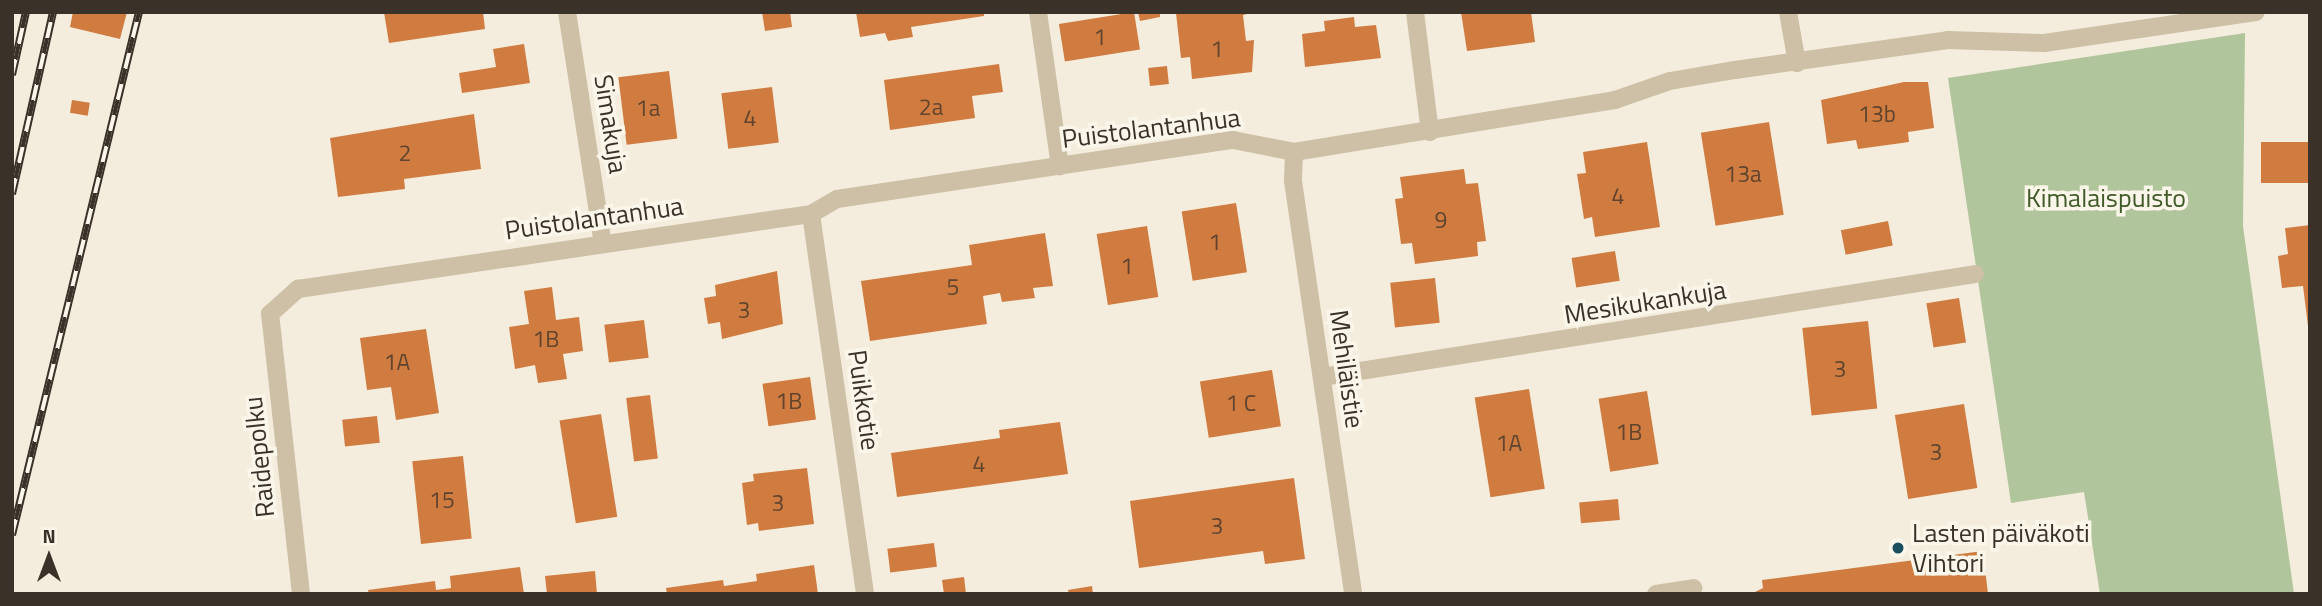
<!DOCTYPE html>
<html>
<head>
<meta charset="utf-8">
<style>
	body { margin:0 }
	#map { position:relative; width:2322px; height:606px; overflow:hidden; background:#f4eddd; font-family:"Titillium Web",sans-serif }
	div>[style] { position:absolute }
	.green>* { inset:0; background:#b0c59b }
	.building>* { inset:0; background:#d07b3f; transform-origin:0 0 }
	.minor>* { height:18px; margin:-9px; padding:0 9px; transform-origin:9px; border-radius:9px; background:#cec0a7 }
	.rail>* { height:8px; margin-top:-4px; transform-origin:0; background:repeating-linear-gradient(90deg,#fbf6ea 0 16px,#3a3128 0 32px); box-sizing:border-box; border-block:2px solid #3a3128 }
	.dots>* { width:19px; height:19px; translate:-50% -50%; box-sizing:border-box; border:4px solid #fbf6ea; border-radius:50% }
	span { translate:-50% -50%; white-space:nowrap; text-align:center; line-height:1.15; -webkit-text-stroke:7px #fbf6ea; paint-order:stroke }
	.number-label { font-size:23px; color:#60442e }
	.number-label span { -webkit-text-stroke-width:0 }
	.street-label { font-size:26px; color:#3a3128 }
	.park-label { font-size:26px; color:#405a2a }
	.poi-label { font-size:26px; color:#3a3128 }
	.left { translate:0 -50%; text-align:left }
	.frame { position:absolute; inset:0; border:14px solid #3a3128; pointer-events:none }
	.north { position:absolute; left:14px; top:522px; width:70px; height:70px; -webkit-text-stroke:5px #fbf6ea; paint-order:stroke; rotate:0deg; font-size:19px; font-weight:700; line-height:28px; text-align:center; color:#3a3128 }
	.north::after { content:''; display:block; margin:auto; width:24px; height:32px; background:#3a3128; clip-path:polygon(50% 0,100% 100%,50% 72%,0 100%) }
</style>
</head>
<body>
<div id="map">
	<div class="green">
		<div style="clip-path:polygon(2245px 33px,2243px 226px,2294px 594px,2100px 594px,2084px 492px,2011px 503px,1948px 78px)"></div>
	</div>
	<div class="building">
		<div style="clip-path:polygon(73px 12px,127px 12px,120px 39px,70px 27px)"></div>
		<div style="clip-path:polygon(384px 12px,483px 12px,485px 29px,389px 43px)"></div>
		<div style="clip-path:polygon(762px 12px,790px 12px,792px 27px,765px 31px)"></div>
		<div style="clip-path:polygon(856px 12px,984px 12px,984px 16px,911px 27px,913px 37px,888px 41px,885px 33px,860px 37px)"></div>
		<div style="left:1134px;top:12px;width:38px;height:76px;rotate:81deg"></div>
		<div style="clip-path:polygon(1138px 12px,1160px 12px,1160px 17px,1140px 21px)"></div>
		<div style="clip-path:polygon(1256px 12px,1243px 15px,1246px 41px,1254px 40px,1252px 72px,1192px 79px,1190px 57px,1181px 58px,1176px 13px)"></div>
		<div style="clip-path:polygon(1461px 12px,1531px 12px,1535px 42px,1467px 51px)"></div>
		<div style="clip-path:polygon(1354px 17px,1355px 27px,1376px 25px,1381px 58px,1305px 67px,1302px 34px,1325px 31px,1324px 21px)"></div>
		<div style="clip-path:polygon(524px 44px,530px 83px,462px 93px,459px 73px,496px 67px,493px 49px)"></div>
		<div style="clip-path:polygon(999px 64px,1003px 92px,972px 96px,975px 118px,890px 130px,884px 80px)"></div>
		<div style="left:1167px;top:66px;width:18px;height:19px;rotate:84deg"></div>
		<div style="left:669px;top:71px;width:68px;height:51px;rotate:83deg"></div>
		<div style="clip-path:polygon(1904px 82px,1928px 82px,1934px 128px,1908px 132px,1909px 142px,1858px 149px,1856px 140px,1827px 144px,1821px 100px)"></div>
		<div style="left:772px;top:87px;width:56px;height:51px;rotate:83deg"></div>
		<div style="left:72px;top:100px;width:18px;height:13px;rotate:9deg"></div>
		<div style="clip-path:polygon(474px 114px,481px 169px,404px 179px,405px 189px,338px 197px,330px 138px)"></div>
		<div style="left:1769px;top:122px;width:94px;height:69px;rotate:81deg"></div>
		<div style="clip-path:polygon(1647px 142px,1660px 227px,1595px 237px,1592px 217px,1584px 219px,1577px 174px,1586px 173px,1583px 152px)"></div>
		<div style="left:2310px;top:142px;width:41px;height:49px;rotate:90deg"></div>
		<div style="clip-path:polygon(1464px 169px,1466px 184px,1478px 183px,1486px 241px,1477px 242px,1478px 256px,1415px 264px,1412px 243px,1401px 244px,1395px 199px,1403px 198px,1400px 177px)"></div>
		<div style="left:1236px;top:203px;width:70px;height:55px;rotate:81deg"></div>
		<div style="left:1888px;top:221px;width:25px;height:48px;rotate:79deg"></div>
		<div style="clip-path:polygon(2310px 225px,2310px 326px,2308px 326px,2303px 286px,2282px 288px,2278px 256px,2288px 254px,2285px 228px)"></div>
		<div style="left:1147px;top:226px;width:72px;height:51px;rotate:81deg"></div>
		<div style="clip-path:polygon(1045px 233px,1053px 286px,1033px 288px,1035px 298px,1002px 302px,1000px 293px,983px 296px,987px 324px,870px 341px,861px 281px,972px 265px,969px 245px)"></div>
		<div style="left:1615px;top:251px;width:30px;height:44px;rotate:81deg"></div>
		<div style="clip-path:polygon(777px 271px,783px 324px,722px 339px,720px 322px,708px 324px,704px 298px,716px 296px,715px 285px)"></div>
		<div style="left:1435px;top:278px;width:45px;height:45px;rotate:84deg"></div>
		<div style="clip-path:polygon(552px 287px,556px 320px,579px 317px,583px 351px,563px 354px,567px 379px,538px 383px,535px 365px,515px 369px,509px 327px,529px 324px,524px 291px)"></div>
		<div style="left:1959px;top:298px;width:45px;height:33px;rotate:81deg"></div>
		<div style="left:644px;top:320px;width:38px;height:40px;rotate:83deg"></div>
		<div style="left:1868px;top:321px;width:88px;height:66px;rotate:84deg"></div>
		<div style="clip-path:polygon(426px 329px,439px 413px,396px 420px,391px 387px,367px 390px,360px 338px)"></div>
		<div style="left:1272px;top:370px;width:57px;height:73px;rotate:81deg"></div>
		<div style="left:810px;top:377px;width:43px;height:48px;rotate:82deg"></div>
		<div style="left:1529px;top:389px;width:101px;height:55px;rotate:81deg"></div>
		<div style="left:1647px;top:391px;width:74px;height:49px;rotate:81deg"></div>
		<div style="left:650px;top:395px;width:64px;height:24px;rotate:83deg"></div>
		<div style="left:1964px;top:404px;width:85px;height:70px;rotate:81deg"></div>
		<div style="left:601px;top:414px;width:104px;height:42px;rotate:81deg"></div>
		<div style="left:377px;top:416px;width:27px;height:35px;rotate:84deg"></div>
		<div style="clip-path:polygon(1060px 422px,1068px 474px,897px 497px,891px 453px,1000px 438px,999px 430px)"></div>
		<div style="left:463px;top:456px;width:83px;height:51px;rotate:84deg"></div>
		<div style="clip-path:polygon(807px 468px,814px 524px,759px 531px,758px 523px,747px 525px,742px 483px,754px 481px,753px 474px)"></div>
		<div style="clip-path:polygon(1294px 478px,1305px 559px,1265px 564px,1263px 551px,1139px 568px,1130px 501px)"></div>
		<div style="left:1618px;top:499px;width:21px;height:39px;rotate:85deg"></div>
		<div style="left:934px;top:543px;width:24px;height:47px;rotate:83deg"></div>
		<div style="clip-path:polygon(1983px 551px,1988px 594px,1751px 594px,1763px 588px,1762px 580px)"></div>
		<div style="clip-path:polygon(814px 565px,818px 594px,667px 594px,666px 588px,723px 580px,724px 586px,757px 581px,756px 574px)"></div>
		<div style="clip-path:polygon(520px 567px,524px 594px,369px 594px,368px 590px,435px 581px,436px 590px,451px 588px,450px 576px)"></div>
		<div style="clip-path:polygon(595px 571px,597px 594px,547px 594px,545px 576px)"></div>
		<div style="clip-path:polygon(964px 577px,966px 594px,944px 594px,942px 580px)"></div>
		<div style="clip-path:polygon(1092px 586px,1093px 594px,1069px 594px,1068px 590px)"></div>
	</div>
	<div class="minor">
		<div style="left:567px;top:12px;width:235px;rotate:81.2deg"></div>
		<div style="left:1038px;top:12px;width:156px;rotate:81.9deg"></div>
		<div style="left:1415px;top:12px;width:121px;rotate:82.9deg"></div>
		<div style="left:1788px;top:12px;width:52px;rotate:80deg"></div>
		<div style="left:1294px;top:152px;width:29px;rotate:92deg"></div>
		<div style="left:1293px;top:181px;width:417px;rotate:81.7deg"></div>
		<div style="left:811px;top:214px;width:384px;rotate:81.9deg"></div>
		<div style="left:1322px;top:377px;width:661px;rotate:-8.96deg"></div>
		<div style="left:301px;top:594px;width:282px;rotate:-96.3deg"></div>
		<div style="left:270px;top:314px;width:38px;rotate:-42deg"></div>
		<div style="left:298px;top:289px;width:518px;rotate:-8.32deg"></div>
		<div style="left:811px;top:214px;width:30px;rotate:-30deg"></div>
		<div style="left:837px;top:199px;width:400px;rotate:-8.5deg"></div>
		<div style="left:1233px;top:140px;width:62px;rotate:11.1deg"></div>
		<div style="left:1294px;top:152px;width:325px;rotate:-9.2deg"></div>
		<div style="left:1615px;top:100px;width:58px;rotate:-19.1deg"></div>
		<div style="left:1670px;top:81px;width:66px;rotate:-9.6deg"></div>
		<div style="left:1735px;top:70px;width:215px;rotate:-8deg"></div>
		<div style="left:1948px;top:40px;width:96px;rotate:1.8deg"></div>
		<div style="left:2044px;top:43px;width:214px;rotate:-8.3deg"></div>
		<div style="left:1656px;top:594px;width:38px;rotate:-9deg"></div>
	</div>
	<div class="rail">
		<div style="left:12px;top:75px;width:65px;rotate:-77.5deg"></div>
		<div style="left:12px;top:194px;width:187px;rotate:-77.3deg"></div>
		<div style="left:12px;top:535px;width:538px;rotate:-76.35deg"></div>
	</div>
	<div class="dots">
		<div style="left:1898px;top:548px;background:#1a4f5f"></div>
	</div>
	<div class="number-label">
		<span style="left:1100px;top:37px">1</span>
		<span style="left:1217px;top:49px">1</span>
		<span style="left:931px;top:107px">2a</span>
		<span style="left:648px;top:108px">1a</span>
		<span style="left:1877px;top:114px">13b</span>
		<span style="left:750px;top:118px">4</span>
		<span style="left:405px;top:153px">2</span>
		<span style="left:1743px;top:174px">13a</span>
		<span style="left:1618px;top:196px">4</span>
		<span style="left:1441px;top:220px">9</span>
		<span style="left:1215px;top:242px">1</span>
		<span style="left:1127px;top:266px">1</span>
		<span style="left:953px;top:287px">5</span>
		<span style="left:744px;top:310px">3</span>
		<span style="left:546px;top:339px">1B</span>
		<span style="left:397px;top:362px">1A</span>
		<span style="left:1840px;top:369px">3</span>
		<span style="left:789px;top:401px">1B</span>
		<span style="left:1241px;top:403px">1 C</span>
		<span style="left:1629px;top:432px">1B</span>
		<span style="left:1509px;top:443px">1A</span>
		<span style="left:1936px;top:452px">3</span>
		<span style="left:979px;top:464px">4</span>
		<span style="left:442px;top:500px">15</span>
		<span style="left:778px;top:503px">3</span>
		<span style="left:1217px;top:526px">3</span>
	</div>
	<div class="street-label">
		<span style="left:611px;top:124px;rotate:81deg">Simakuja</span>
		<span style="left:1151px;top:128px;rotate:-7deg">Puistolantanhua</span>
		<span style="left:594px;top:218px;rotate:-8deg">Puistolantanhua</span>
		<span style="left:1645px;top:302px;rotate:-9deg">Mesikukankuja</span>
		<span style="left:1347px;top:369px;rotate:82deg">Mehiläistie</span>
		<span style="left:864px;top:400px;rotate:82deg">Puikkotie</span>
		<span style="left:259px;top:457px;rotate:-96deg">Raidepolku</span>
	</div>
	<div class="park-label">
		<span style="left:2106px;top:198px">Kimalaispuisto</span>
	</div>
	<div class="poi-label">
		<span class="left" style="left:1912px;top:548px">Lasten päiväkoti<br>Vihtori</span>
	</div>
	<div class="frame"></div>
	<div class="north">N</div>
</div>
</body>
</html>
